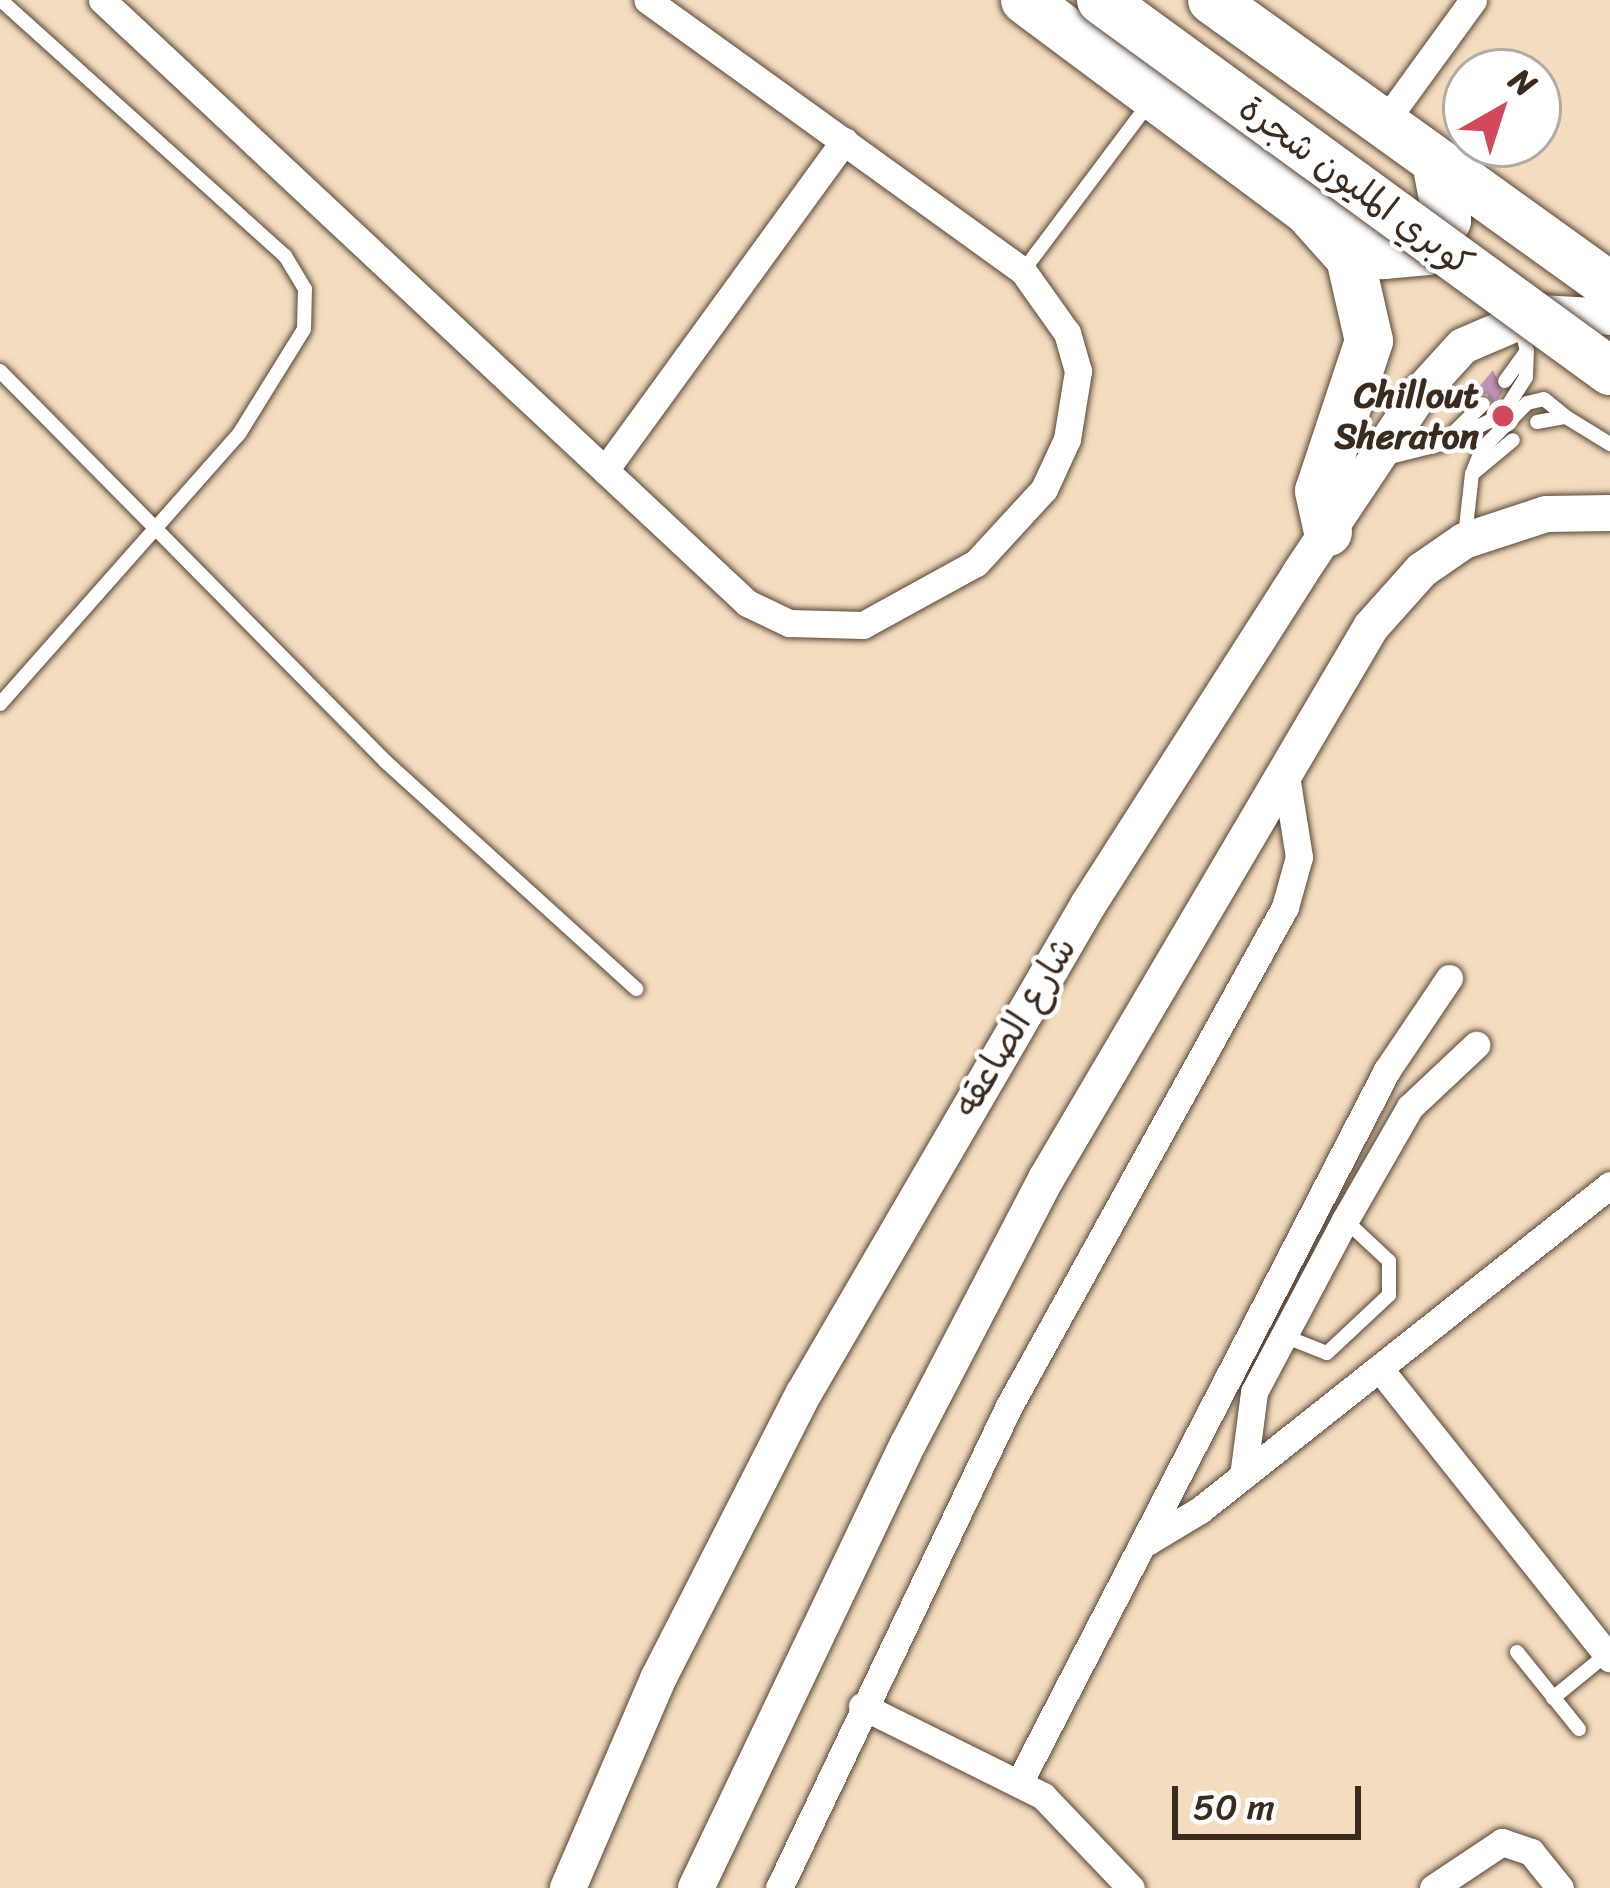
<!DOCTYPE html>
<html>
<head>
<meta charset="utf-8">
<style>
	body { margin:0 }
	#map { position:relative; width:1610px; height:1888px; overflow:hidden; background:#f4ddbf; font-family:Sriracha,"Playpen Sans Arabic",sans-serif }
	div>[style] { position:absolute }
	.building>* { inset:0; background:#bf95b7 }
	.roads { filter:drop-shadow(0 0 3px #574536) drop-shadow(0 0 3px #574536) }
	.service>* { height:14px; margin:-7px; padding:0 7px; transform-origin:7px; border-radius:7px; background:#fff }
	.minor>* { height:27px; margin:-13.5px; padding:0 13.5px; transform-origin:13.5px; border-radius:13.5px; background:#fff }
	.tertiary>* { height:36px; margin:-18px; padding:0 18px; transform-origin:18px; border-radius:18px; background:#fff }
	.trunk>* { height:48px; margin:-24px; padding:0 24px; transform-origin:24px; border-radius:24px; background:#fff }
	.bridges { filter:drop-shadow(0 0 3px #574536) drop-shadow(0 0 3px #574536) }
	.trunk-bridge>* { height:48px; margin:-24px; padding:0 24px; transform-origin:24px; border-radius:24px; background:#fff }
	.dots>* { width:33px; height:33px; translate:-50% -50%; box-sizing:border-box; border:6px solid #fff; border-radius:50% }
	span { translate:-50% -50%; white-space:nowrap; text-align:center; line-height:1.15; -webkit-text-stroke:9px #fff; paint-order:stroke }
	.street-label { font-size:36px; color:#3b2a1e }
	.poi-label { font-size:36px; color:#3b2a1e; font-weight:700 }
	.right { translate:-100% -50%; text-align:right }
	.north { position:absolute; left:1442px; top:48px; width:120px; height:120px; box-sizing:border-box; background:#fff; border:3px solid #b1aaa5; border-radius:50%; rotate:39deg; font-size:33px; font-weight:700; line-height:48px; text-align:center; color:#3b2a1e }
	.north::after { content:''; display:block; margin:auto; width:42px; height:54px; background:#d1495b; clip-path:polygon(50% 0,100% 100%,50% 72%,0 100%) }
	.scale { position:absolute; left:1172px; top:1786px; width:189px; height:54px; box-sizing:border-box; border:6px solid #3b2a1e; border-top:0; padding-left:15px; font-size:36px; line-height:42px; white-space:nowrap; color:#3b2a1e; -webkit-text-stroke:9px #fff; paint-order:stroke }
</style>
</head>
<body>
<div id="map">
	<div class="building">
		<div style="clip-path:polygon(1493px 370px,1503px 392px,1494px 406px,1487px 394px,1472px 395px)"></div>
	</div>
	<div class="roads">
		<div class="service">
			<div style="left:1023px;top:271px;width:211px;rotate:-53.1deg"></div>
			<div style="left:0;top:371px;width:549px;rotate:45.37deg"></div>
			<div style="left:386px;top:762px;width:338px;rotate:42.2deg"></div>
			<div style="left:1505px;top:381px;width:37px;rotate:-54deg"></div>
			<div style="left:1527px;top:351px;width:29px;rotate:-104deg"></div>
			<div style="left:1537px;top:422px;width:29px;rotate:-10deg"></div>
			<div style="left:1566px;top:417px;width:52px;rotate:31.5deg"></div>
			<div style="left:1442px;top:444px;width:67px;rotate:-25.8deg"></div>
			<div style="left:1502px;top:415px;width:45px;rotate:-57.7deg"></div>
			<div style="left:1526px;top:377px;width:26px;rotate:-88deg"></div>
			<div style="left:1386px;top:458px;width:58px;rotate:-14deg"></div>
			<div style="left:1442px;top:444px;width:57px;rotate:-44.3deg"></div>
			<div style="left:1472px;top:474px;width:27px;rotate:-68deg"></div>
			<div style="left:1482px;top:449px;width:64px;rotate:-45.6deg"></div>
			<div style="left:1527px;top:403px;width:17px;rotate:-13deg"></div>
			<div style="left:1544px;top:399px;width:28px;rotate:39deg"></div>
			<div style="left:1465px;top:536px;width:62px;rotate:-83.6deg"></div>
			<div style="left:1472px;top:474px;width:53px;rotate:-39.7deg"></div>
			<div style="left:0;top:704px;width:361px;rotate:-48.5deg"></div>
			<div style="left:239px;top:434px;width:123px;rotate:-58.2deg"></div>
			<div style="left:304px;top:329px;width:40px;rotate:-88.6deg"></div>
			<div style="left:305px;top:289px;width:39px;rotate:-121deg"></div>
			<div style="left:285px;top:256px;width:382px;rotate:-138deg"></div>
			<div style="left:1284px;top:1336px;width:46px;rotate:21.6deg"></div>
			<div style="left:1327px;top:1353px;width:85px;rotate:-43.1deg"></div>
			<div style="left:1389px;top:1295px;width:34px;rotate:-90deg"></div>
			<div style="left:1389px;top:1261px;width:60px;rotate:-137deg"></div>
			<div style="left:1517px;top:1652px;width:99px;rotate:51.2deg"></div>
			<div style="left:1553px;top:1698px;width:70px;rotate:-39.2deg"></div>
		</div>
		<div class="minor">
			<div style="left:102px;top:0;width:883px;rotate:43.07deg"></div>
			<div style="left:747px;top:603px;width:47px;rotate:25.5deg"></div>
			<div style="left:789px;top:623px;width:74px;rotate:1.5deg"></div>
			<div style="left:863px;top:625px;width:129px;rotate:-28.8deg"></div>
			<div style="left:976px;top:563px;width:100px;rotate:-47.4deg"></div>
			<div style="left:1044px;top:489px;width:55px;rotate:-65.3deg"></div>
			<div style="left:1067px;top:439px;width:69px;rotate:-80.8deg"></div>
			<div style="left:1078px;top:371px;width:40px;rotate:-106deg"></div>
			<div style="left:1067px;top:333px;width:76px;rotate:-125.4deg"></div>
			<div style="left:1023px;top:271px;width:463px;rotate:-144.2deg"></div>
			<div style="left:1383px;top:124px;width:153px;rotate:-54deg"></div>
			<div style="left:605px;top:470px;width:407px;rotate:-54deg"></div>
			<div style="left:1379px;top:1368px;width:371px;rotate:51.5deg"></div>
			<div style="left:1243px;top:1476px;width:85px;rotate:-82.5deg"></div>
			<div style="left:1254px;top:1392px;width:195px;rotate:-62.1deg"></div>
			<div style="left:1345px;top:1220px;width:130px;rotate:-60.1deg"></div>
			<div style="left:1410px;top:1107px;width:91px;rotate:-43.2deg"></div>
			<div style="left:1142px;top:1545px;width:68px;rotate:-31.1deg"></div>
			<div style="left:1200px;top:1510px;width:523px;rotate:-38.4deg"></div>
			<div style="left:862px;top:1706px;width:202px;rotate:26.4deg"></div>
			<div style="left:1043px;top:1796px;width:127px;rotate:46.3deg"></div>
			<div style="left:1020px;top:1781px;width:800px;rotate:-62.7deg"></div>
			<div style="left:1387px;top:1070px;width:111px;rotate:-56deg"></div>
			<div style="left:779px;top:1888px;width:534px;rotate:-64.49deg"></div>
			<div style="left:1009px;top:1406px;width:570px;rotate:-61.05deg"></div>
			<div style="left:1285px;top:907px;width:52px;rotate:-74.4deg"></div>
			<div style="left:1299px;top:857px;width:88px;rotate:-99.1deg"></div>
			<div style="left:1433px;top:1888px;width:83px;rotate:-33.7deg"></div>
			<div style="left:1502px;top:1842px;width:31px;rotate:19deg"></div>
			<div style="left:1531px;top:1852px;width:46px;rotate:51.1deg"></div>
		</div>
		<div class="tertiary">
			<div style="left:568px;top:1888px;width:228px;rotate:-66.7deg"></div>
			<div style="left:658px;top:1679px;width:321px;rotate:-63deg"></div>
			<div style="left:804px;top:1393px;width:565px;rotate:-59.8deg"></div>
			<div style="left:1088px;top:905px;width:394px;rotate:-57.4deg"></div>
			<div style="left:1300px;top:573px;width:218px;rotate:-56.2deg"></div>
			<div style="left:1421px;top:392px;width:62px;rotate:-47.6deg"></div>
			<div style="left:1463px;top:346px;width:84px;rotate:-23.2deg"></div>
			<div style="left:1540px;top:313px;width:70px;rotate:3.3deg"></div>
			<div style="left:696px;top:1888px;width:492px;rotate:-64.5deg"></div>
			<div style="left:908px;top:1444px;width:299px;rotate:-62.5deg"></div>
			<div style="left:1046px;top:1179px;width:641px;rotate:-59.51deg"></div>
			<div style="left:1371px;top:627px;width:76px;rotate:-48.2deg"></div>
			<div style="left:1422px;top:570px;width:51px;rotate:-34.6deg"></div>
			<div style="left:1464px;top:541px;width:86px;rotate:-18.2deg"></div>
			<div style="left:1546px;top:514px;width:64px;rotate:-0.9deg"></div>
		</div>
		<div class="trunk">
			<div style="left:1025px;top:0;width:352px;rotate:36.7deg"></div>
			<div style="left:1307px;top:210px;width:64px;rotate:48.1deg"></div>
			<div style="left:1350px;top:258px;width:85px;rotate:77.1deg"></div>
			<div style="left:1369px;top:341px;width:158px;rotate:108.4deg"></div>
			<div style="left:1319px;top:491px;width:42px;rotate:77.6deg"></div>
			<div style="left:1212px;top:0;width:490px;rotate:35.7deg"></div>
			<div style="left:1334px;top:221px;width:60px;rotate:34.8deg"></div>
			<div style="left:1383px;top:255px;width:45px;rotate:-5.1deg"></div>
			<div style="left:1428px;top:251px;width:36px;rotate:-58deg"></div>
			<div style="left:1447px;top:220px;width:59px;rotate:-100.7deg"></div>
		</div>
	</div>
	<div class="bridges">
		<div class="trunk-bridge">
			<div style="left:1101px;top:0;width:630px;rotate:36.09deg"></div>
		</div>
	</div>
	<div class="dots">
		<div style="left:1503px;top:416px;background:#d1495b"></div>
	</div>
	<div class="street-label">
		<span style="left:1356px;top:186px;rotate:36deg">كوبري المليون شجرة</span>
		<span style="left:1015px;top:1027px;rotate:-59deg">شارع الصاعقه</span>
	</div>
	<div class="poi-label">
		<span class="right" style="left:1479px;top:416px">Chillout<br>Sheraton</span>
	</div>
	<div class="north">N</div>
	<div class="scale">50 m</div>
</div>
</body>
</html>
